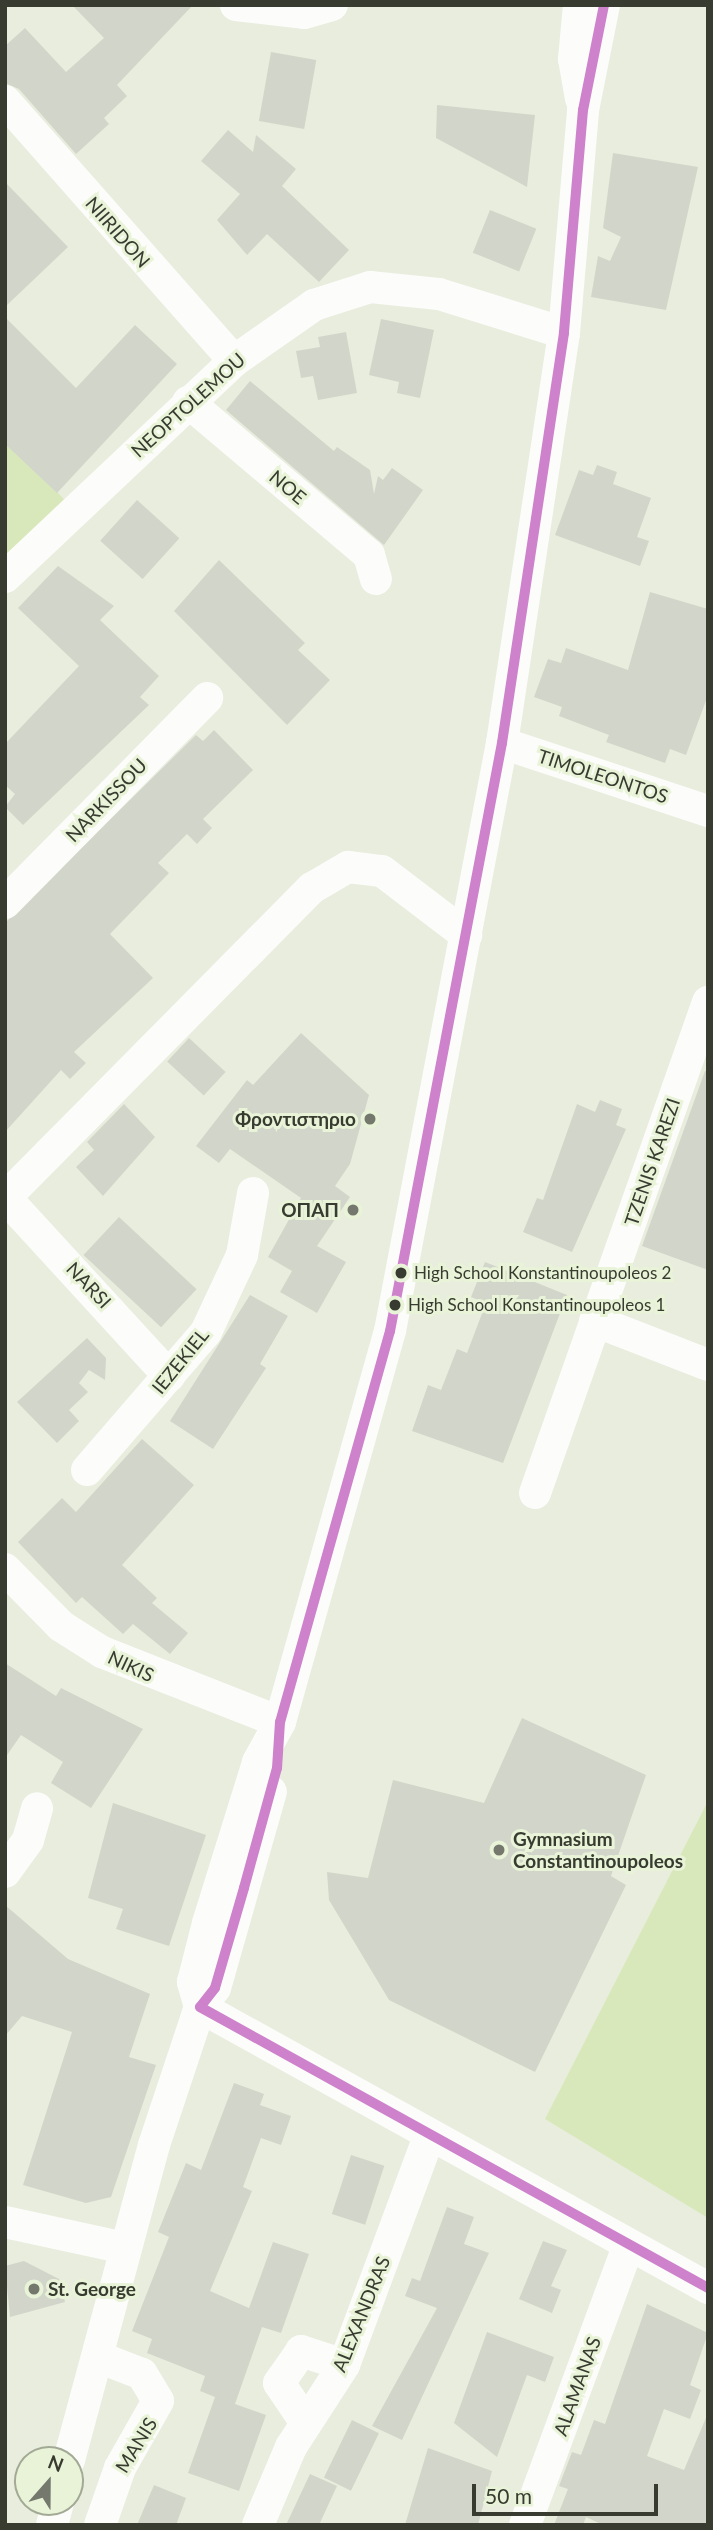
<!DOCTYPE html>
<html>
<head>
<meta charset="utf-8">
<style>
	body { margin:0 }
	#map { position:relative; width:713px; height:2530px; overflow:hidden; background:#e8edde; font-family:Lato,sans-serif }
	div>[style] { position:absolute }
	.green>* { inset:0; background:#d9e8bb }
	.building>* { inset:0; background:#d2d6ca; transform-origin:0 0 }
	.minor>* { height:32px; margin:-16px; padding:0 16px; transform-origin:16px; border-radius:16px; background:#fcfcfa }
	.bus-1>* { height:10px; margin:-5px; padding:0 5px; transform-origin:5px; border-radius:5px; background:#cd82cb }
	.dots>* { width:19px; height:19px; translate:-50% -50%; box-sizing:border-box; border:4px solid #e9f3d8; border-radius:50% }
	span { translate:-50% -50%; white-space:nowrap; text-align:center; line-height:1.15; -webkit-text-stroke:6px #e9f3d8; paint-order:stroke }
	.bus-label { font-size:17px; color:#373b30 }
	.left { translate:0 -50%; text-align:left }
	.street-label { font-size:19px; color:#373b30 }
	.poi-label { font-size:19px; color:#373b30; font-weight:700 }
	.right { translate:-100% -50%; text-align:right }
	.frame { position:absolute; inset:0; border:7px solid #373b30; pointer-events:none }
	.north { position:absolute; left:14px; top:2446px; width:70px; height:70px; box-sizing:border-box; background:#e9f3d8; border:2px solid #a2a995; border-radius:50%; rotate:21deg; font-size:19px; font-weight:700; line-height:28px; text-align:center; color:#373b30 }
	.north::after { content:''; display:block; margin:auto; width:24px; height:32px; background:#75796d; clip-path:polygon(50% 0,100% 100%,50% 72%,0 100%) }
	.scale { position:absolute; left:472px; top:2484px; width:186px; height:32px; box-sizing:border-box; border:4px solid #373b30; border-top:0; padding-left:9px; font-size:21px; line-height:24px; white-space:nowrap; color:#373b30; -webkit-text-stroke:5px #e9f3d8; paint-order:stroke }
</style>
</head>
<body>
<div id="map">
	<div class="green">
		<div style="clip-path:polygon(5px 435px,70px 506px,5px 571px)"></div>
		<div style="clip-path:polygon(708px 1801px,708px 2218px,545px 2119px)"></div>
	</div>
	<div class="building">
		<div style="clip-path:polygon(72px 5px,193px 5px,117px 85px,127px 96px,104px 118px,109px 124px,76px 154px,19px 89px,5px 83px,5px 46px,25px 28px,66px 72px,104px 38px)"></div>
		<div style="left:271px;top:52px;width:46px;height:70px;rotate:10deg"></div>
		<div style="clip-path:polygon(437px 105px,535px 115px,527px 187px,436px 138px)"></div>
		<div style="clip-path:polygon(228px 130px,253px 152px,256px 135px,296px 169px,282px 186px,349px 250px,319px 282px,267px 234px,247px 255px,217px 220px,240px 194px,201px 161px)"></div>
		<div style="clip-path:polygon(613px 153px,698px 167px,666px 310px,591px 297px,598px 256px,610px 261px,621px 237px,603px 228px)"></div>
		<div style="clip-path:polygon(5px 182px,68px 247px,5px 307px)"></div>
		<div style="left:490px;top:210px;width:50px;height:46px;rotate:22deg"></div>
		<div style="clip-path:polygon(5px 317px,76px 388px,135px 325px,177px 364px,57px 493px,5px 444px)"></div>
		<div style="clip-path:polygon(381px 319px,434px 330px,420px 398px,397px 393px,399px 382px,369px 375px)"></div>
		<div style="clip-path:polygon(346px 332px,357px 393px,318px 400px,313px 376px,301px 378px,296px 351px,320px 347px,318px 337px)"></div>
		<div style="clip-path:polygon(250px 381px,334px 451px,337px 447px,370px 470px,374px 494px,378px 476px,383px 480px,392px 468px,423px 490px,384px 545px,226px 410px)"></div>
		<div style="clip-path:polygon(597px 465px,617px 472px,613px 484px,651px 498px,637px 537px,649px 541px,640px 566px,555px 535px,579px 470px,593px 475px)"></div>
		<div style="left:137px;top:500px;width:57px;height:55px;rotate:42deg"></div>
		<div style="clip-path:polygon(219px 560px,305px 643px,298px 650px,330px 680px,287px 725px,174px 611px)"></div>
		<div style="clip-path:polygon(58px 566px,114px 606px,100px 620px,159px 676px,140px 697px,149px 705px,23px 825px,5px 807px,15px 794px,5px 785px,5px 744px,79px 666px,18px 608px)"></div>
		<div style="clip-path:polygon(650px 592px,708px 609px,708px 695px,686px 755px,670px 749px,665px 763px,606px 742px,609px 735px,559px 716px,562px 707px,534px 697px,548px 659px,561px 663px,566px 648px,628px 670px)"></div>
		<div style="clip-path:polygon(214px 730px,253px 770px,203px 819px,212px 828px,197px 844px,187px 834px,158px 863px,169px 873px,110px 934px,153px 978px,74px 1052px,86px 1063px,70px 1079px,61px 1070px,5px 1132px,5px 923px,196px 735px,203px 741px)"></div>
		<div style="clip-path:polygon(301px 1033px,369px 1095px,350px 1164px,335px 1186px,350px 1197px,317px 1246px,346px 1262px,317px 1313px,280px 1292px,292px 1271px,268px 1257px,301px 1198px,230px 1149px,219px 1163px,196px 1146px,247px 1080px,253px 1085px)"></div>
		<div style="left:189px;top:1038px;width:50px;height:32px;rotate:43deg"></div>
		<div style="clip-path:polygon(705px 1071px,708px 1072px,708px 1270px,642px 1246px)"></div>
		<div style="clip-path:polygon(600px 1100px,622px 1109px,616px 1125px,626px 1129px,572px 1252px,523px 1232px,537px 1198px,543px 1200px,577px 1104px,595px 1112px)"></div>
		<div style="clip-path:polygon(124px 1104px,155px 1137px,103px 1196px,76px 1167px,94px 1150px,87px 1142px)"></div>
		<div style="left:119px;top:1217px;width:106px;height:52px;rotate:43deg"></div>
		<div style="clip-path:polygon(485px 1262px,567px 1295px,503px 1463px,412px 1431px,428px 1385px,441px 1390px,457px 1349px,467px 1353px,486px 1303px,471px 1297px)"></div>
		<div style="clip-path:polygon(250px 1295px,288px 1316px,260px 1364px,266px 1368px,213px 1449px,170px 1421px)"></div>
		<div style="clip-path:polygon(87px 1338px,106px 1358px,105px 1380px,89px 1370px,79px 1383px,88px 1392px,69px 1410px,79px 1421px,57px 1443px,17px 1402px)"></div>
		<div style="clip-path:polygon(142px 1439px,194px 1485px,122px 1565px,157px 1598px,152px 1603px,188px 1633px,170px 1654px,133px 1624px,123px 1634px,82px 1597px,76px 1603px,18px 1542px,62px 1498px,76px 1512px)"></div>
		<div style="clip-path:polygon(5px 1663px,56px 1696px,61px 1688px,143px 1729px,91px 1808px,51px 1783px,63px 1762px,21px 1735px,5px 1758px)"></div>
		<div style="clip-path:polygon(522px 1718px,646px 1775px,611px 1876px,626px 1885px,535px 2072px,389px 2000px,329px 1900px,327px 1872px,368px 1878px,393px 1780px,484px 1803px)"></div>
		<div style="clip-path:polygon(113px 1803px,206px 1835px,169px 1946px,116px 1929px,123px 1909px,88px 1898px)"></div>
		<div style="clip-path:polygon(5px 1905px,68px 1959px,150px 1994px,129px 2057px,156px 2065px,111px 2197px,86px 2203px,23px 2185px,72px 2032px,22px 2016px,5px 2036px)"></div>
		<div style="clip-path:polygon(234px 2083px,264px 2094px,260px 2105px,291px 2116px,281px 2145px,261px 2138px,243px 2187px,252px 2191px,210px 2291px,249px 2308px,273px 2242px,309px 2254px,281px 2333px,262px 2327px,235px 2404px,266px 2415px,239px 2491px,188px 2473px,215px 2397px,200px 2391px,205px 2376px,147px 2353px,152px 2339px,132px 2331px,169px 2237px,158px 2232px,186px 2163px,201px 2170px)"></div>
		<div style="left:351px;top:2155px;width:35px;height:62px;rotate:18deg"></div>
		<div style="clip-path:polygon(447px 2207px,474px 2217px,464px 2244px,489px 2253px,402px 2440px,372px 2426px,437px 2308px,405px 2296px,412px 2278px,420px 2281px)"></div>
		<div style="clip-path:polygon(543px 2241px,567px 2250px,551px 2286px,561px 2290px,552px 2313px,519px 2299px)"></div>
		<div style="clip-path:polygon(24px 2261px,59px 2279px,65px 2302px,10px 2317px,5px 2266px)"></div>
		<div style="clip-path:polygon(647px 2304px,708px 2333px,690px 2385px,701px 2390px,690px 2419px,664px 2409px,647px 2456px,684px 2470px,708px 2413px,708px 2525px,603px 2525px,586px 2517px,583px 2525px,554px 2525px,568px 2489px,559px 2486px,572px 2452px,581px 2455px,594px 2420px,605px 2424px)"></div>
		<div style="clip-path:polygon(487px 2332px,554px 2357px,545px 2382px,527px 2375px,497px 2457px,454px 2423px)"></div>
		<div style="left:352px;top:2420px;width:30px;height:64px;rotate:26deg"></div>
		<div style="clip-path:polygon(428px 2448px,492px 2471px,478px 2525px,405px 2525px)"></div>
		<div style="clip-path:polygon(310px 2474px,337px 2486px,319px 2525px,286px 2525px)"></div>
		<div style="clip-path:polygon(154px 2485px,186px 2498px,176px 2525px,137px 2525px)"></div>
	</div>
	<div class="minor">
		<div style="left:236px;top:5px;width:68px;rotate:6.7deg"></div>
		<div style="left:304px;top:13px;width:29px;rotate:-16deg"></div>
		<div style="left:579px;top:5px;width:54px;rotate:95.3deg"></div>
		<div style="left:574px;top:59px;width:40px;rotate:80deg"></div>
		<div style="left:5px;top:101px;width:346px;rotate:48.6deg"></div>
		<div style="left:188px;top:402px;width:237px;rotate:40.2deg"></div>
		<div style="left:369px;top:555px;width:25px;rotate:74deg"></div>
		<div style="left:5px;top:577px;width:315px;rotate:-43.3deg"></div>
		<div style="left:234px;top:361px;width:98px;rotate:-35deg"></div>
		<div style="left:314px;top:305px;width:59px;rotate:-17.8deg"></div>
		<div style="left:370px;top:287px;width:69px;rotate:5.8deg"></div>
		<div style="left:439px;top:294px;width:131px;rotate:17.3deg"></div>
		<div style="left:502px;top:743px;width:217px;rotate:18.3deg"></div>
		<div style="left:5px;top:903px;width:288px;rotate:-45.4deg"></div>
		<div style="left:5px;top:1197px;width:243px;rotate:47.5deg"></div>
		<div style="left:6px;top:1197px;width:435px;rotate:-45.3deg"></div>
		<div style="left:312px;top:888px;width:42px;rotate:-30.3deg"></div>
		<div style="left:348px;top:867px;width:34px;rotate:7deg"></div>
		<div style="left:382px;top:871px;width:106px;rotate:37.3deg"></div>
		<div style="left:595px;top:1321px;width:121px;rotate:21.3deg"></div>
		<div style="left:87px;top:1470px;width:182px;rotate:-49.2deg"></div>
		<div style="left:206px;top:1332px;width:85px;rotate:-64.9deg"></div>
		<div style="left:242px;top:1255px;width:63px;rotate:-79.9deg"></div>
		<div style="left:535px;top:1493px;width:521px;rotate:-70.59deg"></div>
		<div style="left:5px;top:1569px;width:80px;rotate:45.5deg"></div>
		<div style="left:61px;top:1626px;width:49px;rotate:32.4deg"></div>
		<div style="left:102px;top:1652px;width:191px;rotate:21.5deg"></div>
		<div style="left:5px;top:1872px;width:39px;rotate:-54deg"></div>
		<div style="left:28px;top:1840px;width:33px;rotate:-74deg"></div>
		<div style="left:200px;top:2007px;width:26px;rotate:-106deg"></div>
		<div style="left:193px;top:1982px;width:61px;rotate:-75.7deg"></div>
		<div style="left:208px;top:1923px;width:169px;rotate:-72.7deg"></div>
		<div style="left:258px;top:1762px;width:46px;rotate:-61.2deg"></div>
		<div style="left:280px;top:1722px;width:406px;rotate:-74.3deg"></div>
		<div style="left:390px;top:1331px;width:599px;rotate:-79.22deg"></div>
		<div style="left:502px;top:743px;width:415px;rotate:-81.4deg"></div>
		<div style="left:564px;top:333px;width:224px;rotate:-85.1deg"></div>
		<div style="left:583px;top:110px;width:107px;rotate:-78.7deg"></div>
		<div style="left:200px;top:2007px;width:581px;rotate:28.95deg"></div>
		<div style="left:5px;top:2222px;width:122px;rotate:12.3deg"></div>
		<div style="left:98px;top:2357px;width:47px;rotate:21.1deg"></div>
		<div style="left:142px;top:2374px;width:31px;rotate:59deg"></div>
		<div style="left:158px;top:2401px;width:77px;rotate:119.6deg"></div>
		<div style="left:120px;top:2468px;width:60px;rotate:109.3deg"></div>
		<div style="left:306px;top:2423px;width:48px;rotate:-124deg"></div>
		<div style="left:279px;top:2383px;width:39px;rotate:-55deg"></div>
		<div style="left:301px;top:2351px;width:45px;rotate:18deg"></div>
		<div style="left:69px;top:2460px;width:326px;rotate:-74.9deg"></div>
		<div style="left:154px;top:2145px;width:145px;rotate:-71.6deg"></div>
		<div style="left:200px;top:2007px;width:24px;rotate:-52deg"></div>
		<div style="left:215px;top:1988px;width:204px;rotate:-74.1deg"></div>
		<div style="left:52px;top:2525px;width:24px;rotate:-75deg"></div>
		<div style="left:258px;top:2525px;width:85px;rotate:-67.1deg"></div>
		<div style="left:291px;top:2447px;width:98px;rotate:-57.1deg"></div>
		<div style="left:344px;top:2365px;width:246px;rotate:-69.6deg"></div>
		<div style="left:525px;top:2525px;width:297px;rotate:-69.7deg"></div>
	</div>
	<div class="bus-1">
		<div style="left:604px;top:5px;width:107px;rotate:101.3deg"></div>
		<div style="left:583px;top:110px;width:224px;rotate:94.9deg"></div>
		<div style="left:564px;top:333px;width:415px;rotate:98.6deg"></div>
		<div style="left:502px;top:743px;width:599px;rotate:100.78deg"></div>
		<div style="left:390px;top:1331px;width:406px;rotate:105.7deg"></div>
		<div style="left:280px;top:1722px;width:46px;rotate:93.7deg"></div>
		<div style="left:277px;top:1768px;width:124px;rotate:105.4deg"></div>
		<div style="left:244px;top:1888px;width:104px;rotate:106.2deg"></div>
		<div style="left:215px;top:1988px;width:24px;rotate:128deg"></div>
		<div style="left:200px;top:2007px;width:581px;rotate:28.95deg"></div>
	</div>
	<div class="dots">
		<div style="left:370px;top:1119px;background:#75796d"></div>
		<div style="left:353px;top:1210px;background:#75796d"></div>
		<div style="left:401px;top:1273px;background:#373b30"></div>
		<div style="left:395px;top:1305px;background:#373b30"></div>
		<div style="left:499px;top:1850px;background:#75796d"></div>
		<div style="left:34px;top:2289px;background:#75796d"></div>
	</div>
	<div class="bus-label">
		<span class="left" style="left:414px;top:1273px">High School Konstantinoupoleos 2</span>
		<span class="left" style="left:408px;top:1305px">High School Konstantinoupoleos 1</span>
	</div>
	<div class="street-label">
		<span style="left:118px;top:232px;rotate:49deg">NIIRIDON</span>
		<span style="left:188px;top:405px;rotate:-42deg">NEOPTOLEMOU</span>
		<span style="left:288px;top:487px;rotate:40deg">NOE</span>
		<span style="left:603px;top:776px;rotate:18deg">TIMOLEONTOS</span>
		<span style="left:106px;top:800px;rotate:-46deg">NARKISSOU</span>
		<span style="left:652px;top:1162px;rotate:-71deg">TZENIS KAREZI</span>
		<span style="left:89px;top:1285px;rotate:47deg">NARSI</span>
		<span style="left:180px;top:1361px;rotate:-51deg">IEZEKIEL</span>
		<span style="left:131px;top:1666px;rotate:25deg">NIKIS</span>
		<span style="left:361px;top:2314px;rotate:-68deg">ALEXANDRAS</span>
		<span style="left:577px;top:2386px;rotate:-70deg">ALAMANAS</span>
		<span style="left:136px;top:2445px;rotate:-58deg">MANIS</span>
	</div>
	<div class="poi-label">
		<span class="right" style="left:356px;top:1119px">Φροντιστηριο</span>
		<span class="right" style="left:339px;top:1210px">ΟΠΑΠ</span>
		<span class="left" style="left:513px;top:1850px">Gymnasium<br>Constantinoupoleos</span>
		<span class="left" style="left:48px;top:2289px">St. George</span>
	</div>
	<div class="frame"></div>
	<div class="north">N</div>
	<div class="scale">50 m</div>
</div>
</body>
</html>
